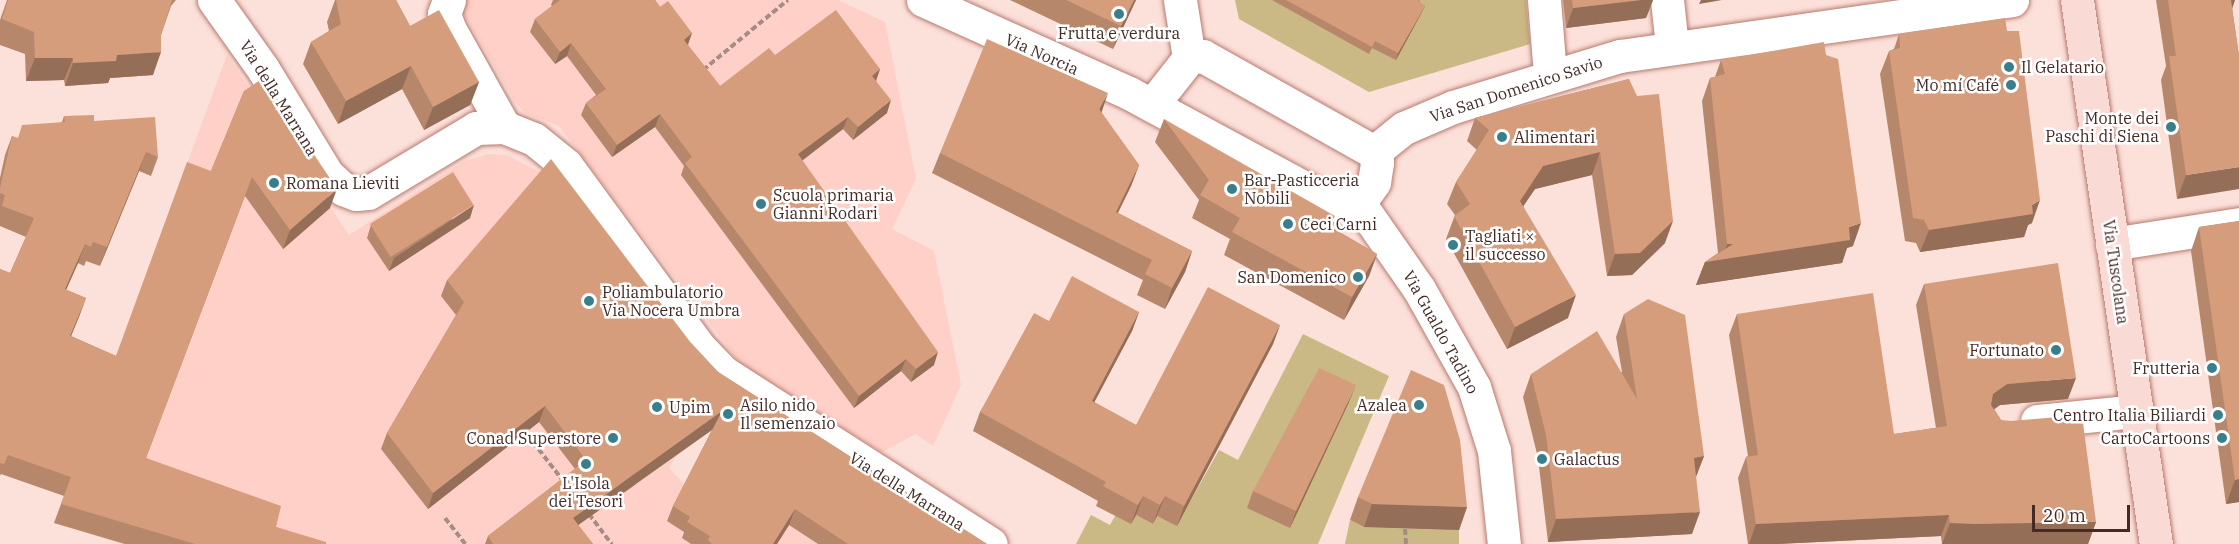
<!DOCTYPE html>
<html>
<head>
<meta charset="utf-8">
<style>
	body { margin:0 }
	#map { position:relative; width:2239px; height:544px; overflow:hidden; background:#fce0da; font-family:"IBM Plex Serif",serif }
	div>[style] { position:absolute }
	.built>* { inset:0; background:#ffd0c7 }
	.green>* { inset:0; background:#cab985 }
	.path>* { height:4px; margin-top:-2px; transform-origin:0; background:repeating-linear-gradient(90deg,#a78c86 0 6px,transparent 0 9px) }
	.roads { filter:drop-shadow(0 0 2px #b87a6e) drop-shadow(0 0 2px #b87a6e) }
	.minor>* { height:33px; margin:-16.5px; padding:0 16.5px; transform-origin:16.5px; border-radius:16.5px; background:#fff }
	.major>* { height:33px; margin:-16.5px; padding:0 16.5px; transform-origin:16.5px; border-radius:16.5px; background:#fadad4 }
	.wall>* { inset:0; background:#b7876b }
	.shaded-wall>* { inset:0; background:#956e57 }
	.building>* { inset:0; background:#d59d7c; transform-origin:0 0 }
	.dots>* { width:16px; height:16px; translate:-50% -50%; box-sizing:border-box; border:3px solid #fff; border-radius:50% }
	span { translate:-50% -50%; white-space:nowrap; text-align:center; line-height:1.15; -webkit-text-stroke:5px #fff; paint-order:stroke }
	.poi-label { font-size:16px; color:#442a25 }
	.left { translate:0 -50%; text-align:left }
	.right { translate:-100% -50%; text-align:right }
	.street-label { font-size:16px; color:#442a25 }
	.scale { position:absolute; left:2032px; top:505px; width:98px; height:27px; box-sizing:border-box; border:3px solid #442a25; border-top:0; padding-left:8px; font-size:18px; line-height:21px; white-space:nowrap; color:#442a25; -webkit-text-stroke:4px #fff; paint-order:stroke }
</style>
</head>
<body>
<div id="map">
	<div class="built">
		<div style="clip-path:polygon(456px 0,838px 0,885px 22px,916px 179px,892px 229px,934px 251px,961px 385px,933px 446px,916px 434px,882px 452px,739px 362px,559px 126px,525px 113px,515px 102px)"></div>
		<div style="clip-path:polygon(227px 55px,349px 235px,463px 162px,487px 154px,507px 155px,545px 175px,715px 393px,669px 468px,686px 486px,682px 538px,691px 544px,122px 544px,54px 523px)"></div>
		<div style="clip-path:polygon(789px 525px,818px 544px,777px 544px)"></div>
	</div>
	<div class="green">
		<div style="clip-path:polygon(1235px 0,1526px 0,1530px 44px,1369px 92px,1239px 19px)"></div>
		<div style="clip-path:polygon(1303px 334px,1389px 376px,1318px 544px,1076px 544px,1091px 515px,1110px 525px,1115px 516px,1136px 515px,1153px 524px,1157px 516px,1177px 525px,1219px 450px,1238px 460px)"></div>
		<div style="clip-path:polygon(1350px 520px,1364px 527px,1459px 530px,1459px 544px,1345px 544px)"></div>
	</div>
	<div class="path">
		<div style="left:703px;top:70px;width:110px;rotate:-39.5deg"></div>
		<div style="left:533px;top:442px;width:51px;rotate:52.2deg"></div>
		<div style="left:589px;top:514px;width:38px;rotate:53deg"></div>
		<div style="left:445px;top:518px;width:33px;rotate:52deg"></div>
		<div style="left:1405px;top:529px;width:15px;rotate:86deg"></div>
	</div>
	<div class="roads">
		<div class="minor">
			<div style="left:214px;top:0;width:85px;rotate:54.6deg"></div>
			<div style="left:263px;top:69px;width:123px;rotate:58.6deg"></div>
			<div style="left:327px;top:174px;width:22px;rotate:43deg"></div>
			<div style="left:343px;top:189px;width:14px;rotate:21deg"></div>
			<div style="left:356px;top:194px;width:12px;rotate:-5deg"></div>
			<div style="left:368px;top:193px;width:126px;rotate:-31deg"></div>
			<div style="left:476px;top:128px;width:28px;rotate:-2deg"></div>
			<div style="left:504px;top:127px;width:32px;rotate:22deg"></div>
			<div style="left:534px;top:139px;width:41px;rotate:39.1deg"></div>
			<div style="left:566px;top:165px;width:227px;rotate:53.8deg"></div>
			<div style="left:700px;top:348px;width:33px;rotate:46deg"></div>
			<div style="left:723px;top:372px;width:318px;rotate:32.7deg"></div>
			<div style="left:449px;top:0;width:15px;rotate:110deg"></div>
			<div style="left:444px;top:14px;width:15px;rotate:70deg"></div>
			<div style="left:449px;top:28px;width:113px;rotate:60.9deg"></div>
			<div style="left:923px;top:0;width:226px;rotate:24.3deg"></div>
			<div style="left:1129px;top:93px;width:235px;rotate:28.4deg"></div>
			<div style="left:1336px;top:205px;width:23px;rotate:-5deg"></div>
			<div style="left:1359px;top:203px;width:26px;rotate:-54deg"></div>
			<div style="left:1374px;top:182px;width:20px;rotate:-81deg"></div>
			<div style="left:1377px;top:162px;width:10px;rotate:-107deg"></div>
			<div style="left:1374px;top:152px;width:196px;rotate:-150.7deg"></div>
			<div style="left:1203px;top:56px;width:14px;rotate:172deg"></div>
			<div style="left:1189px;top:58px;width:60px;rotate:128.2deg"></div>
			<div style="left:1180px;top:0;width:59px;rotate:81.2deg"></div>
			<div style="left:1544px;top:0;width:75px;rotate:85.4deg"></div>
			<div style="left:1667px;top:0;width:46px;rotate:83.8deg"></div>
			<div style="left:1374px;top:152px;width:38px;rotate:-39deg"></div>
			<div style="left:1404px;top:128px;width:53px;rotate:-23.2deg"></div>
			<div style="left:1453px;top:107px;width:175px;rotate:-17deg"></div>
			<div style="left:1620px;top:56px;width:396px;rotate:-8.1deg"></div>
			<div style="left:1359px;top:203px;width:105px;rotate:55.1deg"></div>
			<div style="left:1419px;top:289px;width:112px;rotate:60.7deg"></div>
			<div style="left:1474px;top:387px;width:67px;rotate:72.6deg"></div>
			<div style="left:1494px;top:451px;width:94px;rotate:83.9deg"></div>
			<div style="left:2112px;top:244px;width:129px;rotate:-8.9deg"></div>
			<div style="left:2037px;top:421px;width:100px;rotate:-5.7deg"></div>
		</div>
		<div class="major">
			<div style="left:2077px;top:0;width:550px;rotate:81.74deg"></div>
		</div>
	</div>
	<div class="wall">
		<div style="clip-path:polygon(7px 0,176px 0,171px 6px,161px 35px,153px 75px,110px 78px,108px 83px,65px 86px,64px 80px,26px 81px,25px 54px,0 45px,0 20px)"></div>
		<div style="clip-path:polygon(335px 0,396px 0,410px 26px,479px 82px,470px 105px,424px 130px,402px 89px,338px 124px,303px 64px,311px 42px,329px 31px,327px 22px)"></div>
		<div style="clip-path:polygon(553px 0,655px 0,660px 7px,692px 33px,688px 45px,720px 86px,775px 55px,880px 69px,876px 80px,887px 113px,853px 140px,843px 129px,802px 160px,934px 365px,911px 382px,901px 371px,854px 408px,681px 175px,684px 166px,655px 127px,612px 157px,581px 115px,586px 103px,596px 95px,567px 56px,555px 64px,530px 32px,535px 19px,552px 6px,551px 5px)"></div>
		<div style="clip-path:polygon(1010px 0,1136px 0,1113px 49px)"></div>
		<div style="clip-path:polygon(1272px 0,1420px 0,1419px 2px,1425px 6px,1422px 12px,1396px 60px,1372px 48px,1369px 54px)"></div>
		<div style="clip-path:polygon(1563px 0,1653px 0,1646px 18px,1566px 28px)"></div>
		<div style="clip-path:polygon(2156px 0,2235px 0,2232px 8px,2239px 56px,2177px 199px,2161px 80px,2166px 66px)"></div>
		<div style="clip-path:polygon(1899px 34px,2032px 223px,2028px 225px,2024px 237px,1920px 252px,1916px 243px,1905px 241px,1880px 74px,1889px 51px,1894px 49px)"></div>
		<div style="clip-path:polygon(1721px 60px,1853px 246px,1847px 248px,1842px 263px,1696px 285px,1705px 262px,1718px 253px,1702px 101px,1710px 78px,1715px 77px)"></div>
		<div style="clip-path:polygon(1629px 79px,1665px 243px,1632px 275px,1607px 276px,1592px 175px,1535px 189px,1523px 206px,1568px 318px,1507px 349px,1446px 239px,1455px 215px,1447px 204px,1456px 182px,1477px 150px,1467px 141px,1475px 118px)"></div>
		<div style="clip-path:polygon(244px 91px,330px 208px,283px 249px,245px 196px,146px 458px,276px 527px,326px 544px,125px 544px,54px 523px,64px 496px,1px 474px,0 476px,0 269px,10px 273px,26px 237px,0 226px,0 178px,5px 155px,12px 136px,17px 138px,62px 122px,64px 116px,94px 121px,158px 157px,151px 176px,139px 171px,100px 266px,86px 261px,84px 266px,78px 263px,66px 290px,86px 298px,71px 336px,116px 356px,211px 171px)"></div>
		<div style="clip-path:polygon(1101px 112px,1139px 165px,1131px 186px,1118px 213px,1192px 251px,1185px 272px,1165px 309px,1137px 295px,1143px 280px,932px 173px,940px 153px)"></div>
		<div style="clip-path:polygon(1164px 119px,1331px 227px,1377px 254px,1369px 276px,1344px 320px,1224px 255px,1230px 239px,1192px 218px,1199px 200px,1155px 142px)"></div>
		<div style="clip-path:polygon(470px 218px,389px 271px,367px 238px,371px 225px)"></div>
		<div style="clip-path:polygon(2239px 221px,2239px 502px,2226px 504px,2191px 251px,2199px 227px)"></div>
		<div style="clip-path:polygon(447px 280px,691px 343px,718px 372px,987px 544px,818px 544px,789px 525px,777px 544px,691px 544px,682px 538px,684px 532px,667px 521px,673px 506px,712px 430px,578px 525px,593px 544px,485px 544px,488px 536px,575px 469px,539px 422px,428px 509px,381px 449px,387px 433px,456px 315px,441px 296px)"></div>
		<div style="clip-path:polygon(1924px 284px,2068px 399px,2000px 405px,1994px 409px,2001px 420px,2096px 522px,2088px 544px,1942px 544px,1941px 536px,1777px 544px,1748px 544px,1738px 478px,1746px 457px,1748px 456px,1729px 335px,1737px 314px,1894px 434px,1936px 428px,1916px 305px)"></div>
		<div style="clip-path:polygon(1139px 312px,1132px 331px,1094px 402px,1136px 425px,1280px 325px,1273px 344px,1177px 526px,1157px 516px,1153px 524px,1136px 515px,1131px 524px,1096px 506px,1098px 501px,973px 431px,980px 412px,1049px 321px)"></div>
		<div style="clip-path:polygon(1624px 314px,1704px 456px,1696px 477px,1692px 534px,1548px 542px,1538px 458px,1523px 397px,1531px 374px,1622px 372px,1616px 337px)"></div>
		<div style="clip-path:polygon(1349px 402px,1290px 528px,1247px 508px,1253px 491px)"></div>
		<div style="clip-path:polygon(1358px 497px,1467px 507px,1459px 530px,1364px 527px,1350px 520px)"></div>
	</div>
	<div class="shaded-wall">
		<div style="clip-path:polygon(1134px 0,1136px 0,1113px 49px,1121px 26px)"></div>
		<div style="clip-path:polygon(1641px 0,1653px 0,1646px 18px,1566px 28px,1573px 8px)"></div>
		<div style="clip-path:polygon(1701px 0,1722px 0,1699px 4px)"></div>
		<div style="clip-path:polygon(2228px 0,2235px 0,2230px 15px)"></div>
		<div style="clip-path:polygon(1425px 6px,1422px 12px,1396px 60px,1398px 53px)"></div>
		<div style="clip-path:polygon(692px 33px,687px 46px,684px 40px)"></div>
		<div style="clip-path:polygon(571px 43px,567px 56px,555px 64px,560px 52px)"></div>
		<div style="clip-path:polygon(161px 52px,153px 75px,110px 78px,108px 83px,65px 86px,73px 63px,117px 55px)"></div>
		<div style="clip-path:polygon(35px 58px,73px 58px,64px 80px,26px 81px)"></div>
		<div style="clip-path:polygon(411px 66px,402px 89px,338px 124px,346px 101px)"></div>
		<div style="clip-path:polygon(880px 69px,876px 81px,872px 76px)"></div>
		<div style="clip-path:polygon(479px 82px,470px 105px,424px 130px,433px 107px)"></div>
		<div style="clip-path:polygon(1108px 93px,1101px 114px,1099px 109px)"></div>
		<div style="clip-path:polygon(891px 100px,887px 113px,853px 140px,858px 127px)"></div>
		<div style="clip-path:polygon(660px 114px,655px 127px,612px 157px,617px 145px)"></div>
		<div style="clip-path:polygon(848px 117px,843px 129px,794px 167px,798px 154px)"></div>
		<div style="clip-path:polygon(146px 152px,139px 171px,100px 266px,107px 247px)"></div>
		<div style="clip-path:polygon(1600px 152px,1592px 175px,1535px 189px,1512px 223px,1520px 201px,1543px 166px)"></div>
		<div style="clip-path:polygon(1139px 165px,1131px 186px,1108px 232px,1116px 212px)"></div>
		<div style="clip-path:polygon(2239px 167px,2239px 189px,2177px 199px,2186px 175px)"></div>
		<div style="clip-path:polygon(337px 189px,330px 208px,283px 249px,290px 230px)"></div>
		<div style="clip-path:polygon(2040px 200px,2032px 223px,2028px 225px,2024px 237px,1920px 252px,1929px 230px,2032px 205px)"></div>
		<div style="clip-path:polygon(474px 205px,470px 218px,389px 271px,394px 258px)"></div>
		<div style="clip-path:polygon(1673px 221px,1665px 243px,1632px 275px,1607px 276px,1615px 254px)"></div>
		<div style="clip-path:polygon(1861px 223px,1853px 246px,1847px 248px,1842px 263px,1696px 285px,1705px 262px,1722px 259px,1727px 244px,1849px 227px)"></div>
		<div style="clip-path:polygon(85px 244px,78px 263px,58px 308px,65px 289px)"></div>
		<div style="clip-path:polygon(1192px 251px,1185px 272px,1165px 309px,1172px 288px)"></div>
		<div style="clip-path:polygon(1377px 254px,1369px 276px,1344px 320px,1352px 297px)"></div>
		<div style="clip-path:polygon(1576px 295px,1568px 318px,1507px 349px,1515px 327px)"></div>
		<div style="clip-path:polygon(86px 298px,79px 317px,63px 355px,70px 336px)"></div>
		<div style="clip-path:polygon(1139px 312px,1132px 331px,1085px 420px,1092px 401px)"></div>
		<div style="clip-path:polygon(1280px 325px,1273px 344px,1177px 526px,1184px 506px)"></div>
		<div style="clip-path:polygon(938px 352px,934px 365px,911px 382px,916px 369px)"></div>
		<div style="clip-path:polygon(906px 359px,901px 371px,854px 408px,859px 396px)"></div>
		<div style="clip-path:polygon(2076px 378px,2068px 399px,2000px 405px,1985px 416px,1993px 394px,2007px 384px)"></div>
		<div style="clip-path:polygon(1356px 385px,1349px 402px,1290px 528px,1296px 511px)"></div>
		<div style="clip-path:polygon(545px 406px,539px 422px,428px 509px,433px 493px)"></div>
		<div style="clip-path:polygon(722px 411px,716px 427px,567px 533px,573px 518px)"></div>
		<div style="clip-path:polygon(1704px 456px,1695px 479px,1694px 458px)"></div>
		<div style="clip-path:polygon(2239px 479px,2239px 502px,2226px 504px,2235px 480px)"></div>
		<div style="clip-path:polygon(1143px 496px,1136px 515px,1131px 524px,1138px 505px)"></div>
		<div style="clip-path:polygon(1165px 496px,1157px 516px,1153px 524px,1160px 505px)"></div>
		<div style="clip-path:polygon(1372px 504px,1467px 507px,1459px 530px,1364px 527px)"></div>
		<div style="clip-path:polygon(795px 509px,789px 525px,777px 544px,773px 544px)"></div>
		<div style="clip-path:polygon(1700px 512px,1692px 534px,1548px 542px,1556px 519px)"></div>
		<div style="clip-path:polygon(1949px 515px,1941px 536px,1777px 544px,1749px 544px,1756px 524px)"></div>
		<div style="clip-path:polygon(2096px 522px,2088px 544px,1942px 544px,1950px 523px)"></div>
	</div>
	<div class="building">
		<div style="clip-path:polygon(8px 0,172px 0,161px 35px,161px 52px,117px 55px,116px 61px,73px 63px,73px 58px,35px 58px,34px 32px,2px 19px)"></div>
		<div style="clip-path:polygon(336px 0,396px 0,410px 26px,439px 10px,479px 82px,433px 107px,411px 66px,346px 101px,311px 42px,341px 24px)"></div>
		<div style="clip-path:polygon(560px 0,655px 0,660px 7px,668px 1px,692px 33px,684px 40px,720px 86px,769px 48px,775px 55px,836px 10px,880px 69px,872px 76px,891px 100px,858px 127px,848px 117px,798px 154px,938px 352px,916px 369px,906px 359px,859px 396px,685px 163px,692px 157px,660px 114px,617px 145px,586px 103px,606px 89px,571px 43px,560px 52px,535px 19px)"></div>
		<div style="clip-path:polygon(1066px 0,1134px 0,1121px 26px)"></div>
		<div style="clip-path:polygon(1286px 0,1419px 0,1418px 2px,1425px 6px,1398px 53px,1375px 41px,1372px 47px)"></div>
		<div style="clip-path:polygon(1572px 0,1641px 0,1573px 8px)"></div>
		<div style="clip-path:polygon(2168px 0,2231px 0,2239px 56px,2239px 167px,2186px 175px,2169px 56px,2176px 56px)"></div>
		<div style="clip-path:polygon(2005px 18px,2007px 31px,2019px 31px,2040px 200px,2032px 205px,2033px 214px,1929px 230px,1924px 220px,1913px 218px,1889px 51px,1900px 48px,1899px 34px)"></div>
		<div style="clip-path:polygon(987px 39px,1108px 93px,1099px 109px,1139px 165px,1116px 212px,1192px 251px,1172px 288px,1145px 274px,1152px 260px,940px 153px)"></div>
		<div style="clip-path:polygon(1824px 42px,1826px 55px,1838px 59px,1861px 223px,1849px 227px,1850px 240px,1705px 262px,1733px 244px,1727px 244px,1710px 78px,1725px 74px,1721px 60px)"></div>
		<div style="clip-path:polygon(263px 78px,337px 189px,290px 230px,252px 177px,146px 458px,281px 506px,276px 527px,326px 542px,326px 544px,195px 544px,61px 504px,71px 477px,8px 455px,4px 464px,0 463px,0 269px,10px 273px,34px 218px,2px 206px,5px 195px,0 193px,0 188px,12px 136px,18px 138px,22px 125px,65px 122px,64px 116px,94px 115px,94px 121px,155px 117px,158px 157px,146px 152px,107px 247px,93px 242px,91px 247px,85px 244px,65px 289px,86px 298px,70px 336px,116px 356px,187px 162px,211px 171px,244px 91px)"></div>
		<div style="clip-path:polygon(1629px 79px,1637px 96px,1659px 94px,1673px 221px,1640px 253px,1615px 254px,1600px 152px,1543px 166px,1520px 201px,1576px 295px,1515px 327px,1454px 216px,1470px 204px,1456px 182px,1489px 130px,1475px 118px)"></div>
		<div style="clip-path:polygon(1164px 119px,1335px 216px,1329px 226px,1377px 254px,1352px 297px,1232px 232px,1240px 218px,1200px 195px,1209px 180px)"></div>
		<div style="clip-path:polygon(551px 159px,691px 343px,718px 372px,987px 544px,848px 544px,795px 509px,773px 544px,712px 544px,708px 540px,710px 536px,687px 522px,690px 517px,673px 506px,722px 411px,573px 518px,593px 544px,493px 544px,488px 536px,586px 460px,545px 406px,433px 493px,387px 433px,464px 302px,447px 280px)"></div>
		<div style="left:453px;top:172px;width:39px;height:98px;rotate:58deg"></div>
		<div style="clip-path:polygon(2239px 221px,2239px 479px,2235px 480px,2199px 227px)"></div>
		<div style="clip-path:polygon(2058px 263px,2076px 378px,2007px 384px,1993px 394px,1991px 405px,2001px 420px,2011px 421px,2082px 415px,2096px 522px,1974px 524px,1950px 523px,1949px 515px,1756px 524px,1746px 457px,1758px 455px,1737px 314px,1873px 293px,1894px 434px,1947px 426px,1924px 284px)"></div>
		<div style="clip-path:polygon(1072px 276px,1139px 312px,1092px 401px,1136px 425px,1208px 287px,1280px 325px,1184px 506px,1165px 496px,1160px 505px,1143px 496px,1138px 505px,1103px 486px,1106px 482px,980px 412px,1034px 313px,1049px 321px)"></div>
		<div style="clip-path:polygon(1648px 299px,1685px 315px,1704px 456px,1694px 458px,1700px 512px,1556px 519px,1546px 435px,1531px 374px,1597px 331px,1637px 399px,1624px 314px)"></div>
		<div style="clip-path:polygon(1319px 368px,1356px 385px,1296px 511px,1253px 491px)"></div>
		<div style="clip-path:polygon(1411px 370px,1444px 385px,1460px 440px,1467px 507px,1372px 504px,1358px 497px)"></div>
	</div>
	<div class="dots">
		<div style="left:1119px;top:14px;background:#397e8b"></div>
		<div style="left:2009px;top:67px;background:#397e8b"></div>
		<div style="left:2011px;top:85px;background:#397e8b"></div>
		<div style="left:2171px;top:127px;background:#397e8b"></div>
		<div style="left:1502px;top:137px;background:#397e8b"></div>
		<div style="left:274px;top:183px;background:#397e8b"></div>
		<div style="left:1232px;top:189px;background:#397e8b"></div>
		<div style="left:761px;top:204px;background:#397e8b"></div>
		<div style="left:1288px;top:224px;background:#397e8b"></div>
		<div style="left:1453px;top:245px;background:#397e8b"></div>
		<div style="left:1358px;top:277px;background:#397e8b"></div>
		<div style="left:589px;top:301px;background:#397e8b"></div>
		<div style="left:2056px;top:350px;background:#397e8b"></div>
		<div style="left:2212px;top:368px;background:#397e8b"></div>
		<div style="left:1419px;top:405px;background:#397e8b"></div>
		<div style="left:657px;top:407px;background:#397e8b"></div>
		<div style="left:728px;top:414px;background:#397e8b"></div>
		<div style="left:2218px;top:415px;background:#397e8b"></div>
		<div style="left:613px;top:438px;background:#397e8b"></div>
		<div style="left:2222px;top:438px;background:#397e8b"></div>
		<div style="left:1542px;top:459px;background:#397e8b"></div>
		<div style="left:586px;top:464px;background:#397e8b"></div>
	</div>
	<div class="poi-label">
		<span style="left:1119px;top:33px">Frutta e verdura</span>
		<span class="left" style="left:2021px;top:67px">Il Gelatario</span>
		<span class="right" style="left:1999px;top:85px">Mo mí Café</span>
		<span class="right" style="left:2159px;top:127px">Monte dei<br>Paschi di Siena</span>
		<span class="left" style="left:1514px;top:137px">Alimentari</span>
		<span class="left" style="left:1244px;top:189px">Bar-Pasticceria<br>Nobili</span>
		<span class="left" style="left:286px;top:183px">Romana Lieviti</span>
		<span class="left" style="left:773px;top:204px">Scuola primaria<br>Gianni Rodari</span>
		<span class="left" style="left:1300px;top:224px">Ceci Carni</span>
		<span class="left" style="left:1465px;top:245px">Tagliati ×<br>il successo</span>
		<span class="right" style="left:1346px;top:277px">San Domenico</span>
		<span class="left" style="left:602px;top:301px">Poliambulatorio<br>Via Nocera Umbra</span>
		<span class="right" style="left:2044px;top:350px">Fortunato</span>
		<span class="right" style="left:2200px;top:368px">Frutteria</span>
		<span class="left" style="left:740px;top:414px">Asilo nido<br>Il semenzaio</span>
		<span class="right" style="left:1407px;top:405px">Azalea</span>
		<span class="left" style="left:669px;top:407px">Upim</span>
		<span class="right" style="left:2206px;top:415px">Centro Italia Biliardi</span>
		<span class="right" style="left:601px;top:438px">Conad Superstore</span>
		<span class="right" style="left:2210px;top:438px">CartoCartoons</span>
		<span class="left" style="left:1554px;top:459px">Galactus</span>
		<span style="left:586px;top:492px">L'Isola<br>dei Tesori</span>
	</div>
	<div class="street-label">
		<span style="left:1042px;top:54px;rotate:24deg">Via Norcia</span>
		<span style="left:1516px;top:89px;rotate:-18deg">Via San Domenico Savio</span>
		<span style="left:279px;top:98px;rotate:58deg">Via della Marrana</span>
		<span style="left:2116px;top:272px;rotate:82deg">Via Tuscolana</span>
		<span style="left:1441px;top:332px;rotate:61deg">Via Gualdo Tadino</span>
		<span style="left:907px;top:491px;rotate:32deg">Via della Marrana</span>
	</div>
	<div class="scale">20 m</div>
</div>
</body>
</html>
